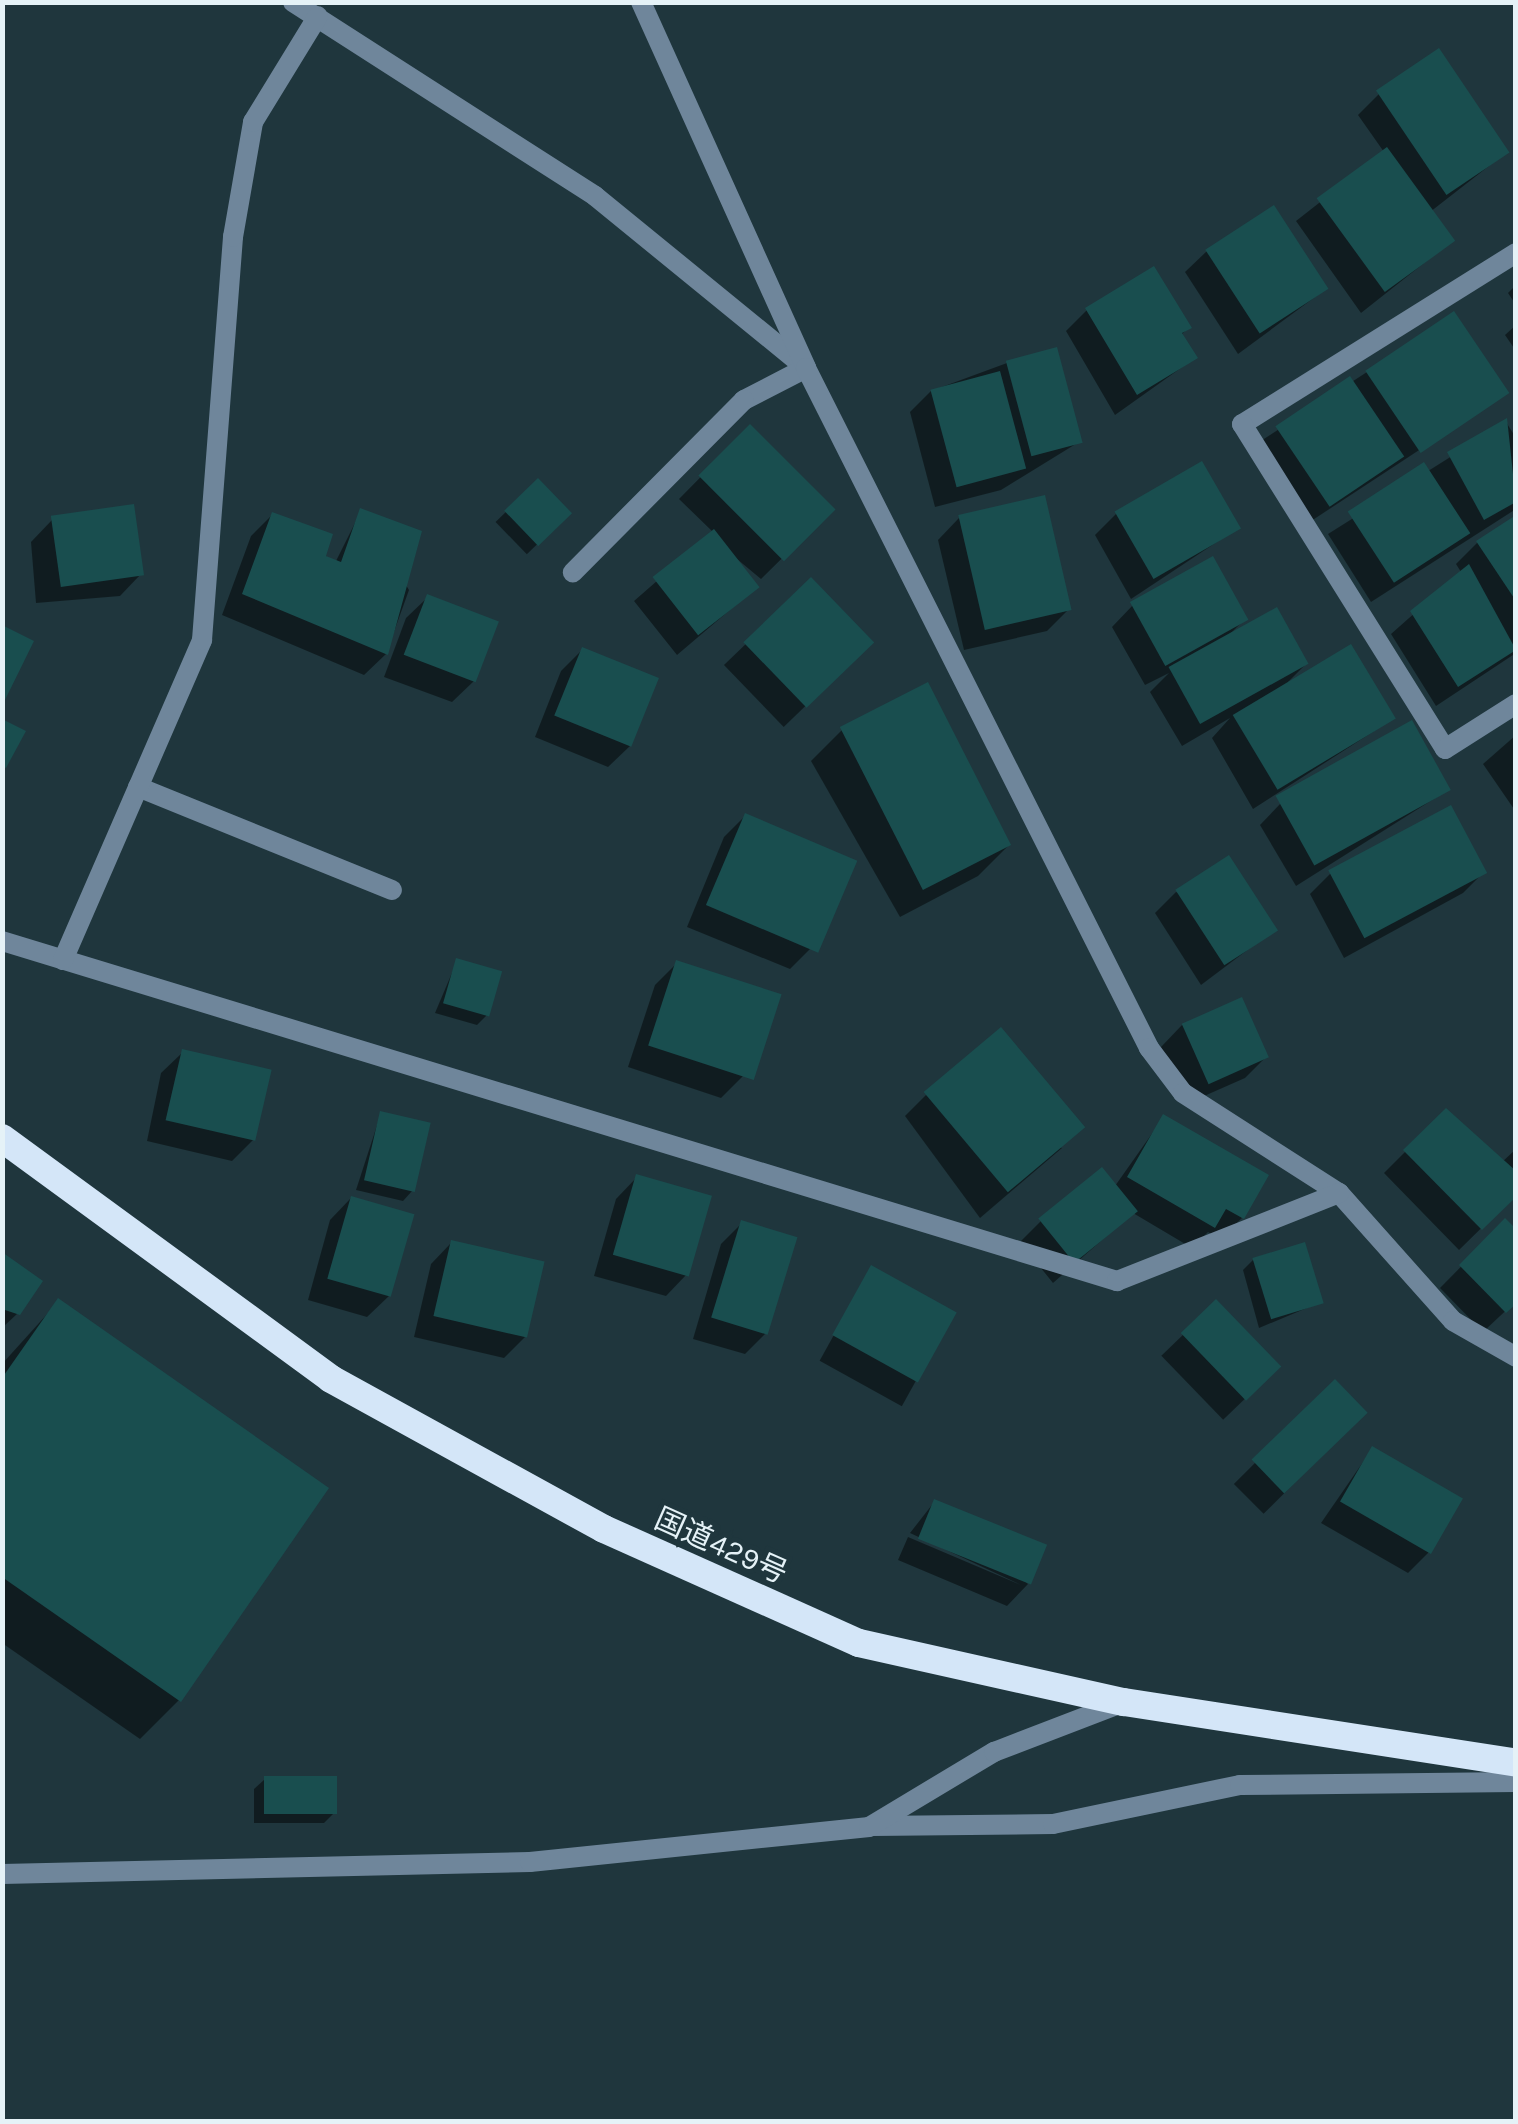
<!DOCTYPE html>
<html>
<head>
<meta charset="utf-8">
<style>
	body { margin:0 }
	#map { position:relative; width:1518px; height:2124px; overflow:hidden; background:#1f363d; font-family:Karla,"Noto Sans JP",sans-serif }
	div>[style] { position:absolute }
	.shadow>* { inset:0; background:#0007; transform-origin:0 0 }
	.building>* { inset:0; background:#194e4f; transform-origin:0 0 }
	.minor>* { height:20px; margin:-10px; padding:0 10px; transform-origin:10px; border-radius:10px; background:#6f869b }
	.trunk>* { height:28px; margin:-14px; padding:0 14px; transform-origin:14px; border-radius:14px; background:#d4e6f8 }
	span { translate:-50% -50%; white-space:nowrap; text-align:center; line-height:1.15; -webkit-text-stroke:10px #1f363d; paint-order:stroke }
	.street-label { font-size:30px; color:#e5f2f7 }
	.frame { position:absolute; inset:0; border:5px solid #e5f2f7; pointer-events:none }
</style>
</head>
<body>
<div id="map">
	<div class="shadow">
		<div style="clip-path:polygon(1379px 94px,1507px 152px,1430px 212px,1452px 241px,1361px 313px,1296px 221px,1384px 152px,1358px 115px)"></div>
		<div style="clip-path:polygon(1207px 251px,1326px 289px,1238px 354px,1185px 272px)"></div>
		<div style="clip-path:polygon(1516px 285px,1516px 305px,1508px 293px)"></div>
		<div style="clip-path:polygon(1087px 310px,1189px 327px,1181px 335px,1195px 358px,1115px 415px,1066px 331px)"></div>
		<div style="clip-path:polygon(1516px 325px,1516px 351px,1505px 335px)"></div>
		<div style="clip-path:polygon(1007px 363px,1079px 442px,1001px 490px,935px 507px,910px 412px,931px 391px)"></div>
		<div style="clip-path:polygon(1367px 372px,1506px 393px,1302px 527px,1253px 446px)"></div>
		<div style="clip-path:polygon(1506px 422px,1516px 438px,1516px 509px,1371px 602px,1328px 534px)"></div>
		<div style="clip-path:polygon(750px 427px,832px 509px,761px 579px,731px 554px,757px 587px,677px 655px,634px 601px,713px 532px,679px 499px)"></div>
		<div style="left:538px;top:481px;width:45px;height:59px;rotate:46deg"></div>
		<div style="clip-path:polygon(361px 511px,409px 590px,386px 654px,364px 675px,222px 615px,251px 536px,272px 515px,335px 563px)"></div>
		<div style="clip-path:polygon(1116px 514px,1238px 528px,1131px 599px,1095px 535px)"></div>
		<div style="clip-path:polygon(959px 518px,1069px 609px,1047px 631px,964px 650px,938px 540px)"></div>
		<div style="clip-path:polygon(1516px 518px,1516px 653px,1436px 706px,1391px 634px,1461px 572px,1456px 564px,1477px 543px)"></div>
		<div style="clip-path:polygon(52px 520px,141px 574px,120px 596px,36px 603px,31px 542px)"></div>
		<div style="left:811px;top:581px;width:86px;height:121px;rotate:46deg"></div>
		<div style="clip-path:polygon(428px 597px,474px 681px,452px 702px,384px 677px,406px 618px)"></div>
		<div style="clip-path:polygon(1133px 605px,1245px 619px,1228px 636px,1306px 664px,1288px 682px,1393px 719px,1253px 809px,1212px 738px,1230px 718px,1182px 746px,1150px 692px,1169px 673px,1145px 685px,1112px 627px)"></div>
		<div style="clip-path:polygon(582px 650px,630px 746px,608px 767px,535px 737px,561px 671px)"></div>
		<div style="clip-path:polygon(842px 730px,1009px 845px,978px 876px,900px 917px,811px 761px)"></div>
		<div style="clip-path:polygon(1516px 735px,1516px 812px,1483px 764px)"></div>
		<div style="clip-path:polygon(1448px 790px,1296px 886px,1260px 825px,1281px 803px)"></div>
		<div style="clip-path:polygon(745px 816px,811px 948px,790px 969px,687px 927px,724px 837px)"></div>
		<div style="clip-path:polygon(1484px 872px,1463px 893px,1344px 958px,1310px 894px,1331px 873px)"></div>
		<div style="clip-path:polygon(1176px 892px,1274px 930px,1201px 985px,1155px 913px)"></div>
		<div style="clip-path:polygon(457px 961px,487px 1015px,477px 1025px,435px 1013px)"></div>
		<div style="clip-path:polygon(677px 963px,743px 1076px,721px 1098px,628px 1067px,655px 985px)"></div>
		<div style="clip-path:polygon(1182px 1025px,1266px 1057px,1245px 1078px,1186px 1104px,1161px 1047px)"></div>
		<div style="clip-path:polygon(183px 1052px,254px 1139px,232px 1161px,147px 1141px,161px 1073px)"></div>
		<div style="clip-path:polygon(926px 1095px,1062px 1148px,980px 1218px,905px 1116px)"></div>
		<div style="clip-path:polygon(1446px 1111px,1501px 1163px,1516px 1149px,1516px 1194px,1459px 1250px,1384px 1173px)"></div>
		<div style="clip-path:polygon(381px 1113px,413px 1190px,403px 1201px,356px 1190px)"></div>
		<div style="clip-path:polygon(1163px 1118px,1242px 1218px,1220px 1239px,1208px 1232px,1192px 1248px,1133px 1213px,1053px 1283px,1020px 1242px,1041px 1221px,1115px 1186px)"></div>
		<div style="clip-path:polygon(637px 1177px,687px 1274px,666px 1296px,594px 1276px,616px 1199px)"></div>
		<div style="clip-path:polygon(351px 1198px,389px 1296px,367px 1317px,308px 1300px,330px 1220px)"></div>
		<div style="clip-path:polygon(1505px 1222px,1516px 1301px,1483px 1332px,1440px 1288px)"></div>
		<div style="clip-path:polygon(742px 1223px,767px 1332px,745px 1354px,693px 1339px,721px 1244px)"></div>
		<div style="clip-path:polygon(452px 1242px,525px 1337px,504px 1358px,414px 1337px,431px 1264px)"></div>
		<div style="clip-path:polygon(2px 1255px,18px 1313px,2px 1328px)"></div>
		<div style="clip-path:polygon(1253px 1260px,1321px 1302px,1259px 1328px,1243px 1270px)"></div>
		<div style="left:871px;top:1268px;width:94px;height:106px;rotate:29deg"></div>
		<div style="clip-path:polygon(58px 1302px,179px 1700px,140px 1739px,2px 1643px,2px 1364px)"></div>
		<div style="left:1216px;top:1303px;width:89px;height:76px;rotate:46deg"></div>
		<div style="left:1335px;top:1383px;width:42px;height:143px;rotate:45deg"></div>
		<div style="clip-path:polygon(1372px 1449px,1429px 1552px,1408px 1573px,1321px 1523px)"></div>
		<div style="clip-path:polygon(935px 1501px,1028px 1584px,1007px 1606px,898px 1560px,908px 1537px,1021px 1585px,910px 1533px)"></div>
		<div style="clip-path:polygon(265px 1779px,335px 1812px,324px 1823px,254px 1823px,254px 1789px)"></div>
	</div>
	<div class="building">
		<div style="left:1439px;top:48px;width:126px;height:76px;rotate:56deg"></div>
		<div style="left:1387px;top:147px;width:116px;height:87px;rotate:54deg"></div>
		<div style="left:1274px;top:205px;width:100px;height:82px;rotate:57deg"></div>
		<div style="clip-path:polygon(1154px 266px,1192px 328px,1182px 333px,1198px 358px,1137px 395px,1085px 308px)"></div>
		<div style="left:1454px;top:311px;width:99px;height:107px;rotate:56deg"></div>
		<div style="left:1057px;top:347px;width:99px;height:53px;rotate:75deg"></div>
		<div style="left:1000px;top:371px;width:101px;height:72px;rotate:75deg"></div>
		<div style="left:1350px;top:376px;width:97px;height:90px;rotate:56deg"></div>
		<div style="clip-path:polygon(1507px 418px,1516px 502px,1484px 520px,1447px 452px)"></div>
		<div style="left:750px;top:424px;width:121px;height:73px;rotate:45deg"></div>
		<div style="left:1202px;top:461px;width:78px;height:101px;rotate:60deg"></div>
		<div style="left:1424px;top:462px;width:85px;height:91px;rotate:57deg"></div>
		<div style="left:538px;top:478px;width:49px;height:47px;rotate:46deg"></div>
		<div style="left:1045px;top:495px;width:118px;height:89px;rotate:77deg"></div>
		<div style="left:134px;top:504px;width:72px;height:84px;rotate:82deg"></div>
		<div style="clip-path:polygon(360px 508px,422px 531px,388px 655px,242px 594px,272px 512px,333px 534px,326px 556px,341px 562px)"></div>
		<div style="clip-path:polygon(1516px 515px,1516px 601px,1476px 541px)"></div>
		<div style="left:714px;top:529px;width:74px;height:78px;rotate:52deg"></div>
		<div style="left:1213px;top:556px;width:73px;height:95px;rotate:61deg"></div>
		<div style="clip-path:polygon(1469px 564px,1516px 650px,1458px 687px,1410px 611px)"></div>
		<div style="left:811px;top:577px;width:91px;height:94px;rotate:46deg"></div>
		<div style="left:427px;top:594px;width:77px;height:65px;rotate:21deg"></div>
		<div style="left:1277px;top:607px;width:65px;height:124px;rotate:61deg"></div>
		<div style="clip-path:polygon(2px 625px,34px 641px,2px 706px)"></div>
		<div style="left:1351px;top:644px;width:87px;height:138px;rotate:59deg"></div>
		<div style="left:582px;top:647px;width:83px;height:74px;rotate:22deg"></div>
		<div style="left:928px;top:682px;width:183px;height:99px;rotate:63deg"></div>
		<div style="clip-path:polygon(2px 719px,26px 731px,6px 768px,2px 766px)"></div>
		<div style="left:1412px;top:720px;width:80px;height:156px;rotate:61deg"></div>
		<div style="left:1451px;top:805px;width:77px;height:139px;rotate:62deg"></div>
		<div style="left:745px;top:813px;width:122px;height:100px;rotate:23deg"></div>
		<div style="left:1229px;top:855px;width:90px;height:64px;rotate:57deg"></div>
		<div style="left:456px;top:958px;width:48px;height:47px;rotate:16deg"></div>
		<div style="left:676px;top:960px;width:111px;height:90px;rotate:18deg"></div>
		<div style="left:1242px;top:997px;width:66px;height:66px;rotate:66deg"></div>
		<div style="left:1001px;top:1027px;width:131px;height:101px;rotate:50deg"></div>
		<div style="left:182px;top:1049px;width:92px;height:73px;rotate:13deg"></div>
		<div style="clip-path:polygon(1446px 1108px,1516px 1171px,1516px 1197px,1482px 1230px,1403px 1150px)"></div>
		<div style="left:380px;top:1111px;width:52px;height:71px;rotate:13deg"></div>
		<div style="clip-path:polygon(1163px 1114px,1269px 1175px,1244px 1219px,1226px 1209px,1215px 1228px,1127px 1177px)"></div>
		<div style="left:1102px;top:1167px;width:57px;height:82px;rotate:51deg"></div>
		<div style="left:636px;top:1174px;width:79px;height:84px;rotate:16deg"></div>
		<div style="left:351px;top:1196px;width:66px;height:86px;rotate:16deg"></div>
		<div style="clip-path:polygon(1505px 1218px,1516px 1229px,1516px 1304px,1506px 1313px,1459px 1265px)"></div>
		<div style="left:741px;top:1220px;width:59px;height:102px;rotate:17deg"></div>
		<div style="left:451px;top:1240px;width:96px;height:78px;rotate:13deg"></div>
		<div style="left:1305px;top:1242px;width:64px;height:55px;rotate:73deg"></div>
		<div style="clip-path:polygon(2px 1252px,43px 1281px,20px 1315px,2px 1309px)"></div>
		<div style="left:871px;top:1265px;width:98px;height:80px;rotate:29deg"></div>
		<div style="clip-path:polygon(58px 1298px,329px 1488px,181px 1702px,2px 1577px,2px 1378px)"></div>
		<div style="left:1216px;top:1299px;width:94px;height:49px;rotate:46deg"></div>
		<div style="left:1335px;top:1379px;width:47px;height:116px;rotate:46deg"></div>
		<div style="left:1372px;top:1446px;width:105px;height:64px;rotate:30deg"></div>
		<div style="left:934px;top:1499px;width:122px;height:43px;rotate:22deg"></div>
		<div style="left:264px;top:1776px;width:73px;height:38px"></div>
	</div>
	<div class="minor">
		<div style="left:293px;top:2px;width:359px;rotate:32.7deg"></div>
		<div style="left:595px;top:196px;width:272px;rotate:39.2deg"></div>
		<div style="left:806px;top:368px;width:70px;rotate:152.7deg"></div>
		<div style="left:744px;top:400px;width:243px;rotate:134.8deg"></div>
		<div style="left:641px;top:2px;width:401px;rotate:65.7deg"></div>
		<div style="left:806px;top:368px;width:762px;rotate:63.23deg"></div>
		<div style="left:1149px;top:1048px;width:56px;rotate:52.9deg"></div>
		<div style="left:1183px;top:1093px;width:185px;rotate:32.7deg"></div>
		<div style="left:1339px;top:1193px;width:171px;rotate:48.3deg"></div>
		<div style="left:1453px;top:1321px;width:73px;rotate:29.7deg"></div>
		<div style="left:1516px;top:253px;width:323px;rotate:148deg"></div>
		<div style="left:1242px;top:424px;width:383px;rotate:58deg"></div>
		<div style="left:1445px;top:749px;width:84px;rotate:-32.4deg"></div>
		<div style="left:138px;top:787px;width:274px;rotate:22.1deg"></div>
		<div style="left:2px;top:941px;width:1166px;rotate:16.96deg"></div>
		<div style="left:1117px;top:1281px;width:239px;rotate:-21.6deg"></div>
		<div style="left:63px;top:960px;width:349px;rotate:-66.5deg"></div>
		<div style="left:202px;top:640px;width:404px;rotate:-85.6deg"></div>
		<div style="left:233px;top:237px;width:117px;rotate:-80.1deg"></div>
		<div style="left:253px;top:122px;width:124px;rotate:-58.5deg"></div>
		<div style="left:872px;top:1826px;width:181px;rotate:-0.6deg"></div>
		<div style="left:1053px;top:1824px;width:191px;rotate:-11.8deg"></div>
		<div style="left:1240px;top:1785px;width:276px;rotate:-0.6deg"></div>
		<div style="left:2px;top:1874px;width:528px;rotate:-1.3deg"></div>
		<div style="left:530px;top:1862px;width:341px;rotate:-5.9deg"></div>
		<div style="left:869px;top:1827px;width:146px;rotate:-31deg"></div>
		<div style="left:994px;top:1752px;width:139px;rotate:-21deg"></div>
	</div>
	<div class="trunk">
		<div style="left:2px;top:1138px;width:408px;rotate:36.2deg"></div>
		<div style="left:331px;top:1379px;width:311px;rotate:28.8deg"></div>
		<div style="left:604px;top:1529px;width:279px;rotate:24.1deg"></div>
		<div style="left:859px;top:1643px;width:271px;rotate:12.6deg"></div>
		<div style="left:1124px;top:1702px;width:397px;rotate:8.8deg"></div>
	</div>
	<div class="street-label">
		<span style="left:721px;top:1546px;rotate:24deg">国道429号</span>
	</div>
	<div class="frame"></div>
</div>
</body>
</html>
